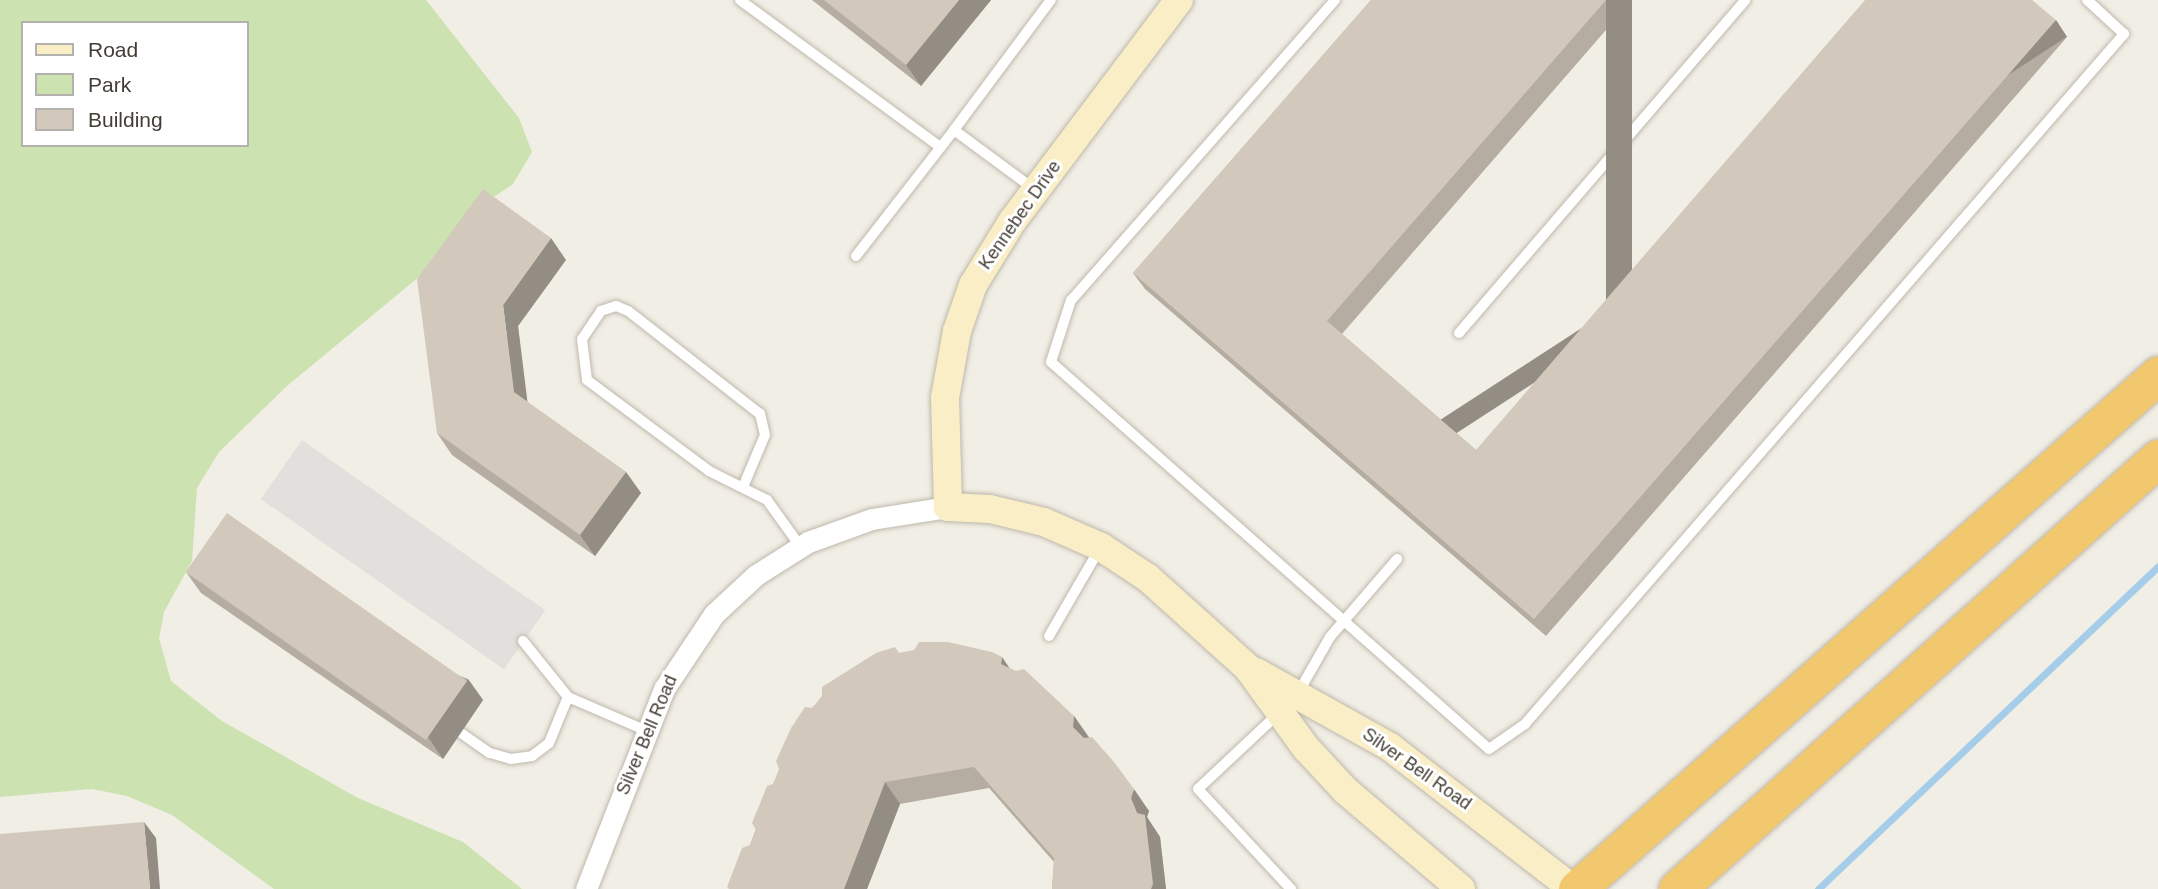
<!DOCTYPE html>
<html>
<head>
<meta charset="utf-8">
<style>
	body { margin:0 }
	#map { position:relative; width:2158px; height:889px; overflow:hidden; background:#f1eee5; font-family:Arial,sans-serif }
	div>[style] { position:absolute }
	.green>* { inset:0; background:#cce3b1 }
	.parking>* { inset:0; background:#e2e0dd; transform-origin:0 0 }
	.stream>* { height:7px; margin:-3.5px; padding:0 3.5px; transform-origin:3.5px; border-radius:3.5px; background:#a5cdea }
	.roads { filter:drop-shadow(0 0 2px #bfb8ac) drop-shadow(0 0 2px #bfb8ac) }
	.lane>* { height:10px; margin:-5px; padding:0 5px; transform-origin:5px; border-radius:5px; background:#fff }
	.street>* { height:21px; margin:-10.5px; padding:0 10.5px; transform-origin:10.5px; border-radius:10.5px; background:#fff }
	.secondary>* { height:28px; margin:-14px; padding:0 14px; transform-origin:14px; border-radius:14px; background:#faeec6 }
	.highway>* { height:37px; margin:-18.5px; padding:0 18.5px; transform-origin:18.5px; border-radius:18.5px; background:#f2c86f }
	.wall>* { inset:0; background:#b5ada2 }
	.shaded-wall>* { inset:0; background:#938d84; transform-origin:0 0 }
	.building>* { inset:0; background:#d2c9bc; transform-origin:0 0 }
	span { translate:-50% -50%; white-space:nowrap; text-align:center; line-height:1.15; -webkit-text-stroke:6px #fff; paint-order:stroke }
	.street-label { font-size:18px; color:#433e35 }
	.legend { position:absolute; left:21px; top:21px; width:228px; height:126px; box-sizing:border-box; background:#fff; border:2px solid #b4b2ae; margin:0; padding:9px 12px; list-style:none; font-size:21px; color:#433e35 }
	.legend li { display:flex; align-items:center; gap:14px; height:35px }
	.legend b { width:35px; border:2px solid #b4b2ae }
</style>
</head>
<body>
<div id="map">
	<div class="green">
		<div style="clip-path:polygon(evenodd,0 0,426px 0,519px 118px,532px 152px,513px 184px,482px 205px,432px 266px,287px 386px,219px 452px,197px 488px,192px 561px,164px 612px,159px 638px,171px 681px,222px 721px,358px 798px,463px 842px,522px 889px,274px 889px,172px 815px,127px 796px,92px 789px,0 797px,0 0,23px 23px,247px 23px,247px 145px,23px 145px,23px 23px)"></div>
	</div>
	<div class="parking">
		<div style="left:302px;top:440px;width:297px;height:72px;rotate:35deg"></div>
	</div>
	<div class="stream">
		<div style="left:1818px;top:889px;width:469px;rotate:-43.5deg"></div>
	</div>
	<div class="roads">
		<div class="lane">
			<div style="left:740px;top:0;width:248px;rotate:36.3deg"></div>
			<div style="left:1335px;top:0;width:400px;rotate:131.3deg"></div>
			<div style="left:1071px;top:300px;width:65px;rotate:107.9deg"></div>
			<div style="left:1051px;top:362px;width:584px;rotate:41.46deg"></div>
			<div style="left:1489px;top:749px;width:44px;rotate:-34.8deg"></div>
			<div style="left:1525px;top:724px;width:914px;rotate:-49.04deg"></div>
			<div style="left:2124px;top:34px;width:50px;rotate:-137.4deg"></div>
			<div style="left:954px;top:130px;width:162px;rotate:-53.3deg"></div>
			<div style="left:856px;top:256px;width:160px;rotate:-52.1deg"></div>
			<div style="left:954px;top:130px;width:101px;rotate:36.5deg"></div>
			<div style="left:1459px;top:333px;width:439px;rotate:-49.3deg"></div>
			<div style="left:743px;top:487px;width:56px;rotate:-67.1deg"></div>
			<div style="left:765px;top:435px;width:22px;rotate:-103deg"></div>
			<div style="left:760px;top:414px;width:167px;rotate:-142deg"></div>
			<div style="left:628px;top:311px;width:13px;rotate:-157deg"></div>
			<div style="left:616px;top:306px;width:16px;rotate:162deg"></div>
			<div style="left:601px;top:311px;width:34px;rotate:124deg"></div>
			<div style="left:582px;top:339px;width:41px;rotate:83deg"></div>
			<div style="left:587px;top:380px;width:152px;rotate:36.7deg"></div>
			<div style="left:709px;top:471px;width:65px;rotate:26.6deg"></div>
			<div style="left:767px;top:500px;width:57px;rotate:54.3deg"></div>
			<div style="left:1049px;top:636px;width:102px;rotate:-59.9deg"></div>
			<div style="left:523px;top:641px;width:72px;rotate:51.2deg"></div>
			<div style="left:568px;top:697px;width:86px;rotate:23.3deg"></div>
			<div style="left:1298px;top:693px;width:64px;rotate:-60.3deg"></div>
			<div style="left:1330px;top:637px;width:103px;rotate:-49.3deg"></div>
			<div style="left:1280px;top:712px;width:112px;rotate:136.8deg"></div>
			<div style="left:1198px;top:789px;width:137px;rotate:47.1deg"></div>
			<div style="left:461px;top:733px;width:35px;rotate:35deg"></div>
			<div style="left:490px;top:753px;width:22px;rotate:16deg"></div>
			<div style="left:511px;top:759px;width:21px;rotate:-8deg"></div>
			<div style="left:532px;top:756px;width:21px;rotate:-37deg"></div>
			<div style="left:549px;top:743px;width:50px;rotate:-67.6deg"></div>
		</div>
		<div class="street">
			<div style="left:586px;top:889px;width:215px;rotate:-68.7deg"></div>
			<div style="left:664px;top:689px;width:90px;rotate:-56.3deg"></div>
			<div style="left:714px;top:614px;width:57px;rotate:-42.9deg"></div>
			<div style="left:756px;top:575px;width:62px;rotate:-32.4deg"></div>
			<div style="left:808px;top:542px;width:68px;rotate:-19.8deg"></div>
			<div style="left:872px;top:519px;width:77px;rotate:-9deg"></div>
		</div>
		<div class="secondary">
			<div style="left:1179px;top:0;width:276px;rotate:127deg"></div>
			<div style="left:1013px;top:220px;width:76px;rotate:121.6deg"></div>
			<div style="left:973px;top:285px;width:49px;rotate:109.2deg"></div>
			<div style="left:957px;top:331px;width:68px;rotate:100.2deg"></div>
			<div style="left:945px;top:398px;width:109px;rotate:88.4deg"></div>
			<div style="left:948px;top:507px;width:42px;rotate:2.7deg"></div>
			<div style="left:990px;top:509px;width:56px;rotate:13.5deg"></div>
			<div style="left:1044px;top:522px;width:62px;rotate:23.7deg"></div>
			<div style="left:1101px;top:547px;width:56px;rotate:33.4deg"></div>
			<div style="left:1148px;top:578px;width:135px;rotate:42deg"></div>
			<div style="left:1248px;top:668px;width:99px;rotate:54.1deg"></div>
			<div style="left:1306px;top:748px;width:59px;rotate:47.1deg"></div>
			<div style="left:1346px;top:791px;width:151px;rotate:40.4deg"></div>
			<div style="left:1256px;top:672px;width:154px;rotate:29.2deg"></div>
			<div style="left:1390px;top:747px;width:232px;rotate:37.8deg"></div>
		</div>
		<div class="highway">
			<div style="left:1577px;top:889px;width:776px;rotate:-41.5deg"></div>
			<div style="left:1677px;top:889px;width:646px;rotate:-41.86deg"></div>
		</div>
	</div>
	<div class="wall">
		<div style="clip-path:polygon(812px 0,991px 0,921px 86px)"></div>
		<div style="clip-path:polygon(1371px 0,1632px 0,1342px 334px,1476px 450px,2056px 20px,2067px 37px,1546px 636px,1145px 289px,1133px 273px)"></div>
		<div style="clip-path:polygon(566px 260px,518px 326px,527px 402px,626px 472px,641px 493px,595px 556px,452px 455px,437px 433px)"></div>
		<div style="clip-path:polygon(186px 572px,468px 679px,483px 700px,443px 759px,201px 593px)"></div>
		<div style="clip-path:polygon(899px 653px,1002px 657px,1008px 667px,1074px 716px,1089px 737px,1149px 811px,1147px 817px,1160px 837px,1166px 889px,1052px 889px,1054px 862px,989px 788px,900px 804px,867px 889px,729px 889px,750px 845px,773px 784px,812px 708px)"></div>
	</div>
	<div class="shaded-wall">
		<div style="clip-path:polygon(959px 0,991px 0,921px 86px,906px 65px)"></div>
		<div style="left:1606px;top:0;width:26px;height:425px"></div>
		<div style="left:2056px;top:20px;width:20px;height:795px;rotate:57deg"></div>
		<div style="clip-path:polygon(551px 238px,566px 260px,518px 326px,529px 414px,514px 392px,503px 305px)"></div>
		<div style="clip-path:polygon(626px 472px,641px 493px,595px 556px,580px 535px)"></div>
		<div style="clip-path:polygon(1002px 657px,1017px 679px,1001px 664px)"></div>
		<div style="clip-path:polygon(468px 679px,483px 700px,443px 759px,428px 737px)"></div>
		<div style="clip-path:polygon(1074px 716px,1089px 738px,1088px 748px,1073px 727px)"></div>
		<div style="clip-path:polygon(885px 782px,900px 804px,867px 889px,844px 889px)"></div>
		<div style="clip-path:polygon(1134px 789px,1149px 811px,1147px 817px,1160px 837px,1166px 889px,1151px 889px,1137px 813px,1131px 798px)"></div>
		<div style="clip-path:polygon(144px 822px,156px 838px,160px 889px,150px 889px)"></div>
	</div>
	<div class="building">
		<div style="clip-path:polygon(824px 0,959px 0,906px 65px)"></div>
		<div style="clip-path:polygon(1371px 0,1606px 0,1327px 321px,1476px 450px,1865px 0,2032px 0,2056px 20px,1534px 619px,1133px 273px)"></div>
		<div style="clip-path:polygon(483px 189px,551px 238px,503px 305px,514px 392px,626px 472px,580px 535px,437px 433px,417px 279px)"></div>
		<div style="left:227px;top:513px;width:293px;height:72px;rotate:35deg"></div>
		<div style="clip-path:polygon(919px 642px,948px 642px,992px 652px,1002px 657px,1001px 664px,1016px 671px,1024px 669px,1074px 716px,1073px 727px,1084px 738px,1092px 737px,1114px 762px,1134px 789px,1131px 798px,1137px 813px,1145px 815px,1153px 884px,1151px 889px,1052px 889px,1054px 858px,974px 767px,885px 782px,844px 889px,729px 889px,727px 887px,742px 848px,750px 845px,756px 830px,752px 823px,767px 786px,773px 784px,779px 769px,776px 761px,791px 728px,805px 707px,812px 708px,822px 696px,822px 687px,876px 653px,895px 647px,899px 653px,914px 650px)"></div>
		<div style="clip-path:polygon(144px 822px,150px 889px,0 889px,0 834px)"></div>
	</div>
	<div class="street-label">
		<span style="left:1020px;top:215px;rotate:-55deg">Kennebec Drive</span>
		<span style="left:647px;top:735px;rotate:-67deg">Silver Bell Road</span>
		<span style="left:1417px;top:769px;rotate:35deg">Silver Bell Road</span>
	</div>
	<ul class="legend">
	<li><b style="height:9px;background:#faeec6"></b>Road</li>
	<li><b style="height:19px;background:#cce3b1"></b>Park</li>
	<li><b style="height:19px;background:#d2c9bc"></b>Building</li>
	</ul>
</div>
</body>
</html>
